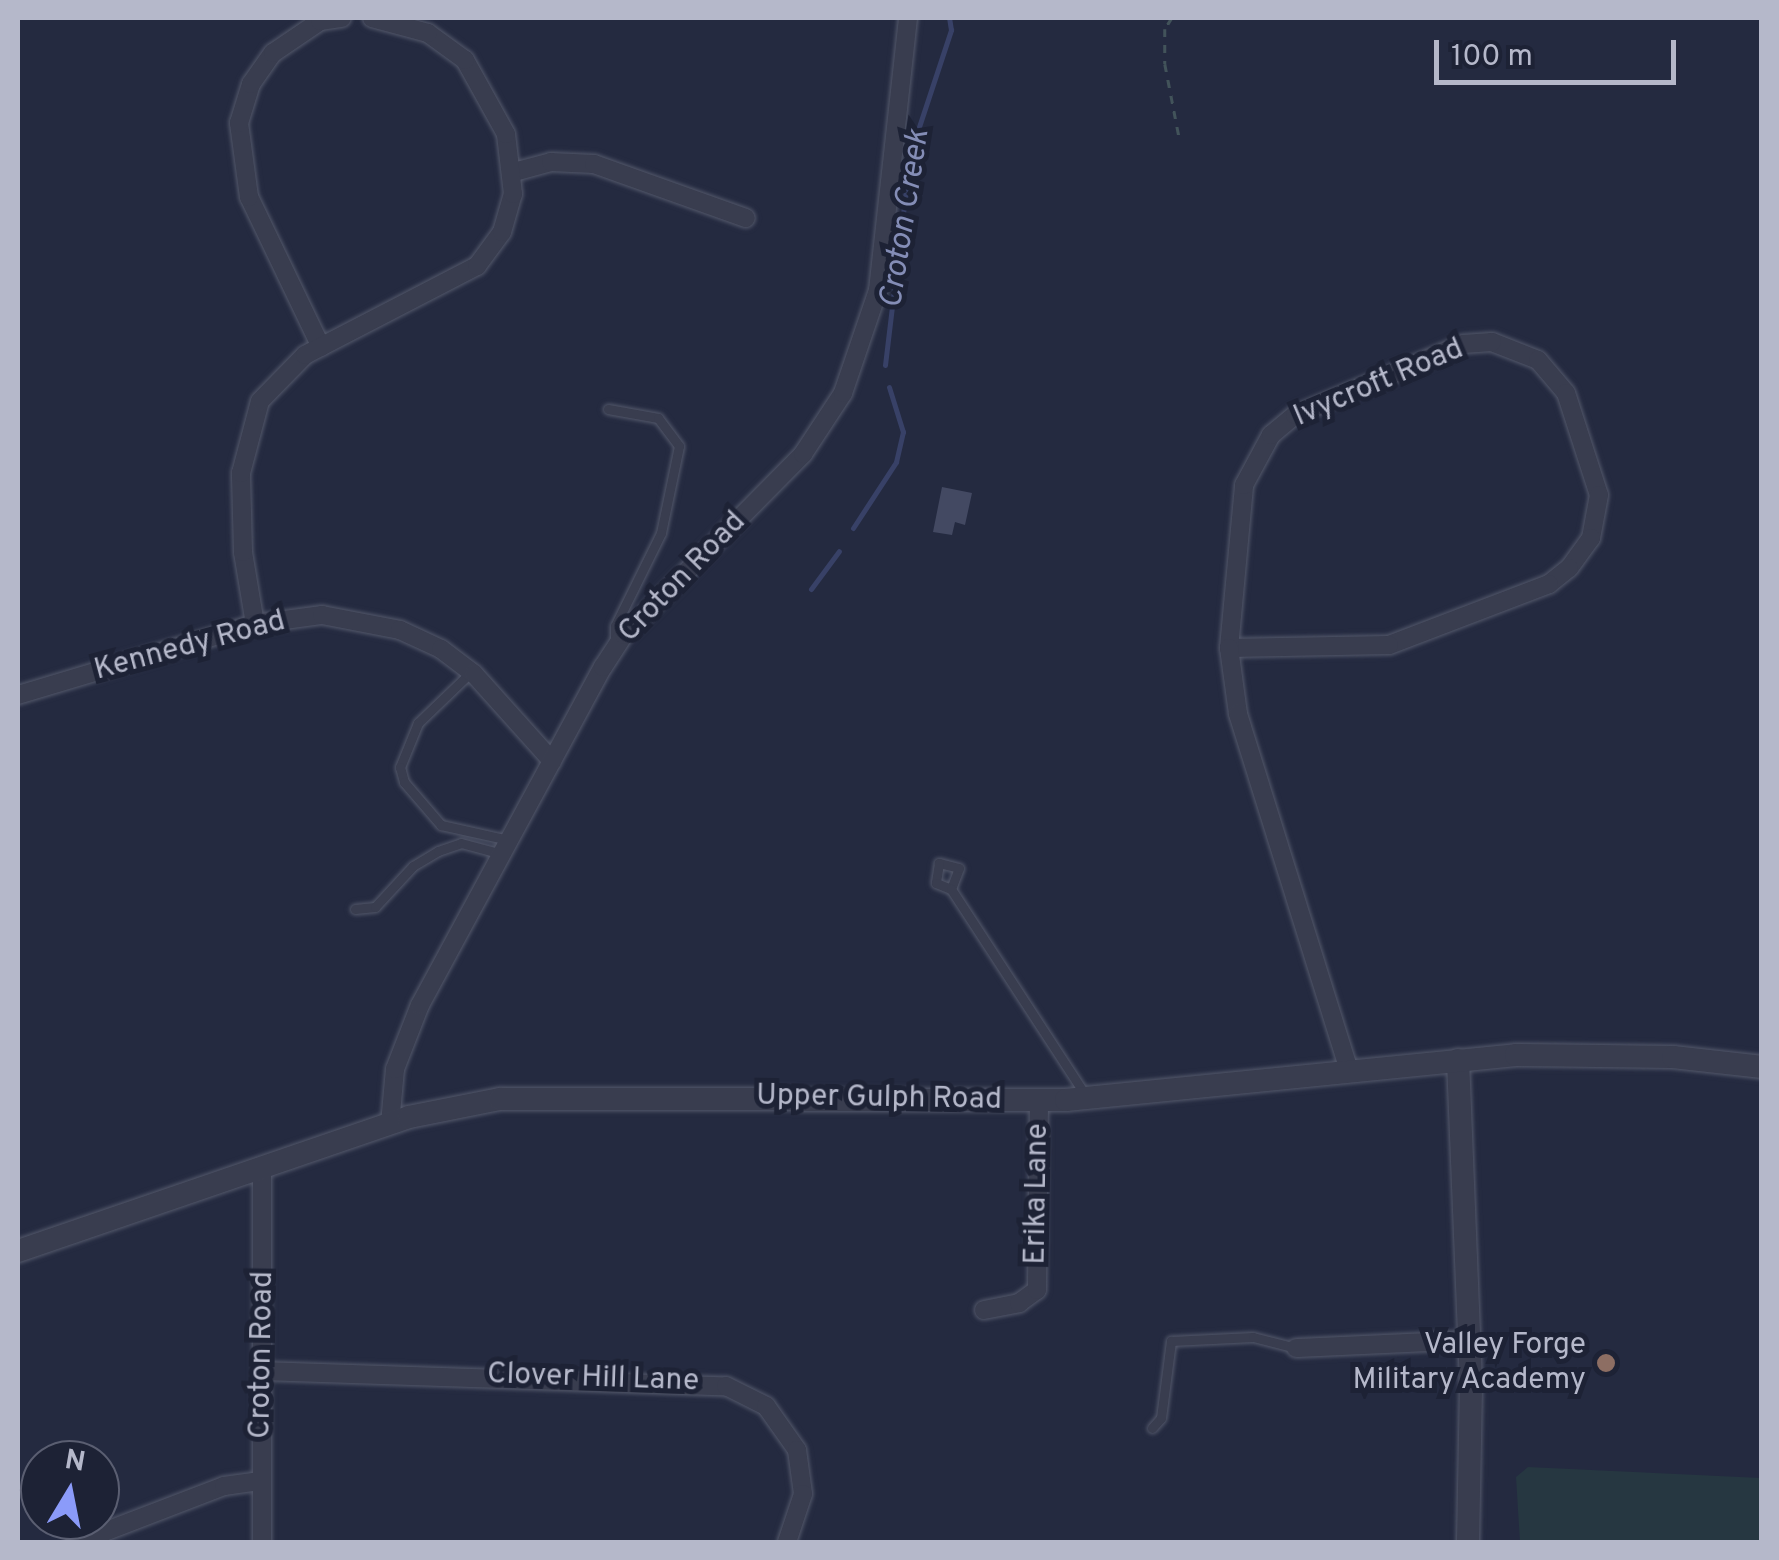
<!DOCTYPE html>
<html>
<head>
<meta charset="utf-8">
<style>
	body { margin:0 }
	#map { position:relative; width:1779px; height:1560px; overflow:hidden; background:#242a40; font-family:Overpass,sans-serif }
	div>[style] { position:absolute }
	.green>* { inset:0; background:#263741 }
	.stream>* { height:5px; margin:-2.5px; padding:0 2.5px; transform-origin:2.5px; border-radius:2.5px; background:#384167 }
	.building>* { inset:0; background:#434962 }
	.path>* { height:2.5px; margin-top:-1.25px; transform-origin:0; background:repeating-linear-gradient(90deg,#42535a 0 8px,transparent 0 16px) }
	.roads { filter:drop-shadow(0 0 2px #53586a) drop-shadow(0 0 2px #53586a) }
	.service>* { height:9px; margin:-4.5px; padding:0 4.5px; transform-origin:4.5px; border-radius:4.5px; background:#393d4f }
	.minor>* { height:18px; margin:-9px; padding:0 9px; transform-origin:9px; border-radius:9px; background:#393d4f }
	.tertiary>* { height:22px; margin:-11px; padding:0 11px; transform-origin:11px; border-radius:11px; background:#393d4f }
	.dots>* { width:28px; height:28px; translate:-50% -50%; box-sizing:border-box; border:5px solid #1d2235; border-radius:50% }
	span { translate:-50% -50%; white-space:nowrap; text-align:center; line-height:1.15; -webkit-text-stroke:10px #1d2235; paint-order:stroke }
	.street-label { font-size:30px; color:#b5b8ca }
	.poi-label { font-size:30px; color:#b5b8ca }
	.right { translate:-100% -50%; text-align:right }
	.water-label { font-size:32px; color:#848db6; font-style:italic }
	.frame { position:absolute; inset:0; border:20px solid #b5b8ca; pointer-events:none }
	.north { position:absolute; left:20px; top:1440px; width:100px; height:100px; box-sizing:border-box; background:#1d2235; border:2px solid #5a5e71; border-radius:50%; rotate:10deg; font-size:28px; font-weight:700; line-height:40px; text-align:center; color:#b5b8ca }
	.north::after { content:''; display:block; margin:auto; width:35px; height:45px; background:#8b9bf9; clip-path:polygon(50% 0,100% 100%,50% 72%,0 100%) }
	.scale { position:absolute; left:1434px; top:40px; width:242px; height:45px; box-sizing:border-box; border:5px solid #b5b8ca; border-top:0; padding-left:12px; font-size:30px; line-height:35px; white-space:nowrap; color:#b5b8ca; -webkit-text-stroke:8px #1d2235; paint-order:stroke }
</style>
</head>
<body>
<div id="map">
	<div class="green">
		<div style="clip-path:polygon(1528px 1467px,1761px 1478px,1761px 1542px,1520px 1542px,1516px 1477px)"></div>
	</div>
	<div class="stream">
		<div style="left:885px;top:365px;width:212px;rotate:-83.2deg"></div>
		<div style="left:910px;top:154px;width:131px;rotate:-71.7deg"></div>
		<div style="left:951px;top:30px;width:12px;rotate:-99deg"></div>
		<div style="left:853px;top:528px;width:79px;rotate:-56.9deg"></div>
		<div style="left:896px;top:462px;width:31px;rotate:-77deg"></div>
		<div style="left:903px;top:432px;width:47px;rotate:-107.3deg"></div>
		<div style="left:811px;top:589px;width:47px;rotate:-53.6deg"></div>
	</div>
	<div class="building">
		<div style="clip-path:polygon(942px 487px,972px 493px,965px 525px,955px 522px,952px 535px,933px 532px)"></div>
	</div>
	<div class="path">
		<div style="left:1172px;top:18px;width:13px;rotate:122deg"></div>
		<div style="left:1165px;top:29px;width:35px;rotate:90deg"></div>
		<div style="left:1165px;top:64px;width:73px;rotate:79deg"></div>
	</div>
	<div class="roads">
		<div class="service">
			<div style="left:608px;top:409px;width:51px;rotate:10.2deg"></div>
			<div style="left:658px;top:418px;width:35px;rotate:53deg"></div>
			<div style="left:679px;top:446px;width:89px;rotate:101.7deg"></div>
			<div style="left:661px;top:533px;width:104px;rotate:116.3deg"></div>
			<div style="left:615px;top:626px;width:14px;rotate:90deg"></div>
			<div style="left:471px;top:672px;width:74px;rotate:136.1deg"></div>
			<div style="left:418px;top:723px;width:48px;rotate:112.2deg"></div>
			<div style="left:400px;top:767px;width:16px;rotate:75deg"></div>
			<div style="left:404px;top:782px;width:57px;rotate:49.3deg"></div>
			<div style="left:441px;top:825px;width:70px;rotate:12.4deg"></div>
			<div style="left:951px;top:889px;width:22px;rotate:-69deg"></div>
			<div style="left:959px;top:868px;width:21px;rotate:-166deg"></div>
			<div style="left:939px;top:863px;width:20px;rotate:99deg"></div>
			<div style="left:936px;top:883px;width:16px;rotate:22deg"></div>
			<div style="left:951px;top:889px;width:247px;rotate:56.9deg"></div>
			<div style="left:355px;top:909px;width:20px;rotate:-6deg"></div>
			<div style="left:375px;top:907px;width:56px;rotate:-47.2deg"></div>
			<div style="left:413px;top:866px;width:29px;rotate:-31deg"></div>
			<div style="left:438px;top:851px;width:24px;rotate:-19deg"></div>
			<div style="left:461px;top:843px;width:42px;rotate:15deg"></div>
			<div style="left:1152px;top:1428px;width:13px;rotate:-48deg"></div>
			<div style="left:1161px;top:1418px;width:78px;rotate:-82.6deg"></div>
			<div style="left:1171px;top:1341px;width:82px;rotate:-2.8deg"></div>
			<div style="left:1253px;top:1337px;width:44px;rotate:14.3deg"></div>
		</div>
		<div class="minor">
			<div style="left:514px;top:172px;width:38px;rotate:-15deg"></div>
			<div style="left:551px;top:162px;width:43px;rotate:2.7deg"></div>
			<div style="left:594px;top:164px;width:161px;rotate:19.6deg"></div>
			<div style="left:1492px;top:342px;width:49px;rotate:21.4deg"></div>
			<div style="left:1538px;top:360px;width:43px;rotate:49.7deg"></div>
			<div style="left:1566px;top:393px;width:107px;rotate:72.1deg"></div>
			<div style="left:1599px;top:495px;width:44px;rotate:100.5deg"></div>
			<div style="left:1591px;top:538px;width:37px;rotate:126deg"></div>
			<div style="left:1569px;top:568px;width:26px;rotate:141deg"></div>
			<div style="left:1549px;top:584px;width:171px;rotate:159.1deg"></div>
			<div style="left:1389px;top:645px;width:160px;rotate:178.9deg"></div>
			<div style="left:1229px;top:648px;width:164px;rotate:-84.7deg"></div>
			<div style="left:1244px;top:485px;width:57px;rotate:-61.6deg"></div>
			<div style="left:1271px;top:435px;width:31px;rotate:-40deg"></div>
			<div style="left:1295px;top:415px;width:182px;rotate:-22.9deg"></div>
			<div style="left:1463px;top:344px;width:29px;rotate:-4deg"></div>
			<div style="left:321px;top:347px;width:166px;rotate:-115.6deg"></div>
			<div style="left:249px;top:197px;width:75px;rotate:-97.7deg"></div>
			<div style="left:239px;top:123px;width:41px;rotate:-72.9deg"></div>
			<div style="left:251px;top:84px;width:38px;rotate:-55deg"></div>
			<div style="left:273px;top:53px;width:57px;rotate:-34.2deg"></div>
			<div style="left:320px;top:21px;width:22px;rotate:-8deg"></div>
			<div style="left:255px;top:624px;width:73px;rotate:-99.5deg"></div>
			<div style="left:243px;top:552px;width:79px;rotate:-91.5deg"></div>
			<div style="left:241px;top:473px;width:74px;rotate:-75.2deg"></div>
			<div style="left:260px;top:401px;width:64px;rotate:-45.6deg"></div>
			<div style="left:305px;top:355px;width:194px;rotate:-27.4deg"></div>
			<div style="left:477px;top:266px;width:42px;rotate:-53.7deg"></div>
			<div style="left:502px;top:232px;width:40px;rotate:-74deg"></div>
			<div style="left:513px;top:194px;width:60px;rotate:-96.7deg"></div>
			<div style="left:506px;top:134px;width:85px;rotate:-119deg"></div>
			<div style="left:465px;top:60px;width:46px;rotate:-143.9deg"></div>
			<div style="left:428px;top:33px;width:58px;rotate:-165deg"></div>
			<div style="left:1229px;top:648px;width:67px;rotate:82.2deg"></div>
			<div style="left:1238px;top:714px;width:374px;rotate:72.7deg"></div>
			<div style="left:18px;top:695px;width:247px;rotate:-16.7deg"></div>
			<div style="left:255px;top:624px;width:68px;rotate:-7.7deg"></div>
			<div style="left:322px;top:615px;width:79px;rotate:10.9deg"></div>
			<div style="left:400px;top:630px;width:45px;rotate:24.9deg"></div>
			<div style="left:441px;top:649px;width:41px;rotate:37.1deg"></div>
			<div style="left:474px;top:674px;width:117px;rotate:48.1deg"></div>
			<div style="left:390px;top:1124px;width:55px;rotate:-84.8deg"></div>
			<div style="left:395px;top:1069px;width:69px;rotate:-68.7deg"></div>
			<div style="left:420px;top:1005px;width:384px;rotate:-61.6deg"></div>
			<div style="left:603px;top:667px;width:38px;rotate:-57deg"></div>
			<div style="left:624px;top:635px;width:255px;rotate:-45.3deg"></div>
			<div style="left:803px;top:454px;width:73px;rotate:-56.7deg"></div>
			<div style="left:843px;top:393px;width:109px;rotate:-71.2deg"></div>
			<div style="left:878px;top:290px;width:274px;rotate:-83.7deg"></div>
			<div style="left:984px;top:1310px;width:36px;rotate:-11deg"></div>
			<div style="left:1019px;top:1303px;width:22px;rotate:-36deg"></div>
			<div style="left:1037px;top:1290px;width:190px;rotate:-89.4deg"></div>
			<div style="left:1296px;top:1348px;width:173px;rotate:-2.6deg"></div>
			<div style="left:263px;top:1371px;width:463px;rotate:1.9deg"></div>
			<div style="left:726px;top:1386px;width:45px;rotate:26.6deg"></div>
			<div style="left:766px;top:1406px;width:54px;rotate:54.8deg"></div>
			<div style="left:797px;top:1450px;width:44px;rotate:82.2deg"></div>
			<div style="left:803px;top:1494px;width:51px;rotate:108.4deg"></div>
			<div style="left:78px;top:1542px;width:156px;rotate:-21deg"></div>
			<div style="left:224px;top:1486px;width:37px;rotate:-8deg"></div>
			<div style="left:262px;top:1542px;width:374px;rotate:-90deg"></div>
		</div>
		<div class="tertiary">
			<div style="left:1458px;top:1060px;width:326px;rotate:87.7deg"></div>
			<div style="left:1471px;top:1386px;width:156px;rotate:91.1deg"></div>
			<div style="left:18px;top:1251px;width:413px;rotate:-18.9deg"></div>
			<div style="left:409px;top:1117px;width:93px;rotate:-11.2deg"></div>
			<div style="left:500px;top:1099px;width:566px;rotate:0.1deg"></div>
			<div style="left:1066px;top:1100px;width:452px;rotate:-5.7deg"></div>
			<div style="left:1516px;top:1055px;width:157px;rotate:0.7deg"></div>
			<div style="left:1673px;top:1057px;width:90px;rotate:6.4deg"></div>
		</div>
	</div>
	<div class="dots">
		<div style="left:1606px;top:1363px;background:#8d6e63"></div>
	</div>
	<div class="street-label">
		<span style="left:1379px;top:384px;rotate:-23deg">Ivycroft Road</span>
		<span style="left:683px;top:578px;rotate:-46deg">Croton Road</span>
		<span style="left:190px;top:647px;rotate:-15deg">Kennedy Road</span>
		<span style="left:879px;top:1099px;rotate:1deg">Upper Gulph Road</span>
		<span style="left:1038px;top:1194px;rotate:-89deg">Erika Lane</span>
		<span style="left:263px;top:1355px;rotate:-89deg">Croton Road</span>
		<span style="left:593px;top:1379px;rotate:2deg">Clover Hill Lane</span>
	</div>
	<div class="poi-label">
		<span class="right" style="left:1586px;top:1363px">Valley Forge<br>Military Academy</span>
	</div>
	<div class="water-label">
		<span style="left:906px;top:219px;rotate:-81deg">Croton Creek</span>
	</div>
	<div class="frame"></div>
	<div class="north">N</div>
	<div class="scale">100 m</div>
</div>
</body>
</html>
